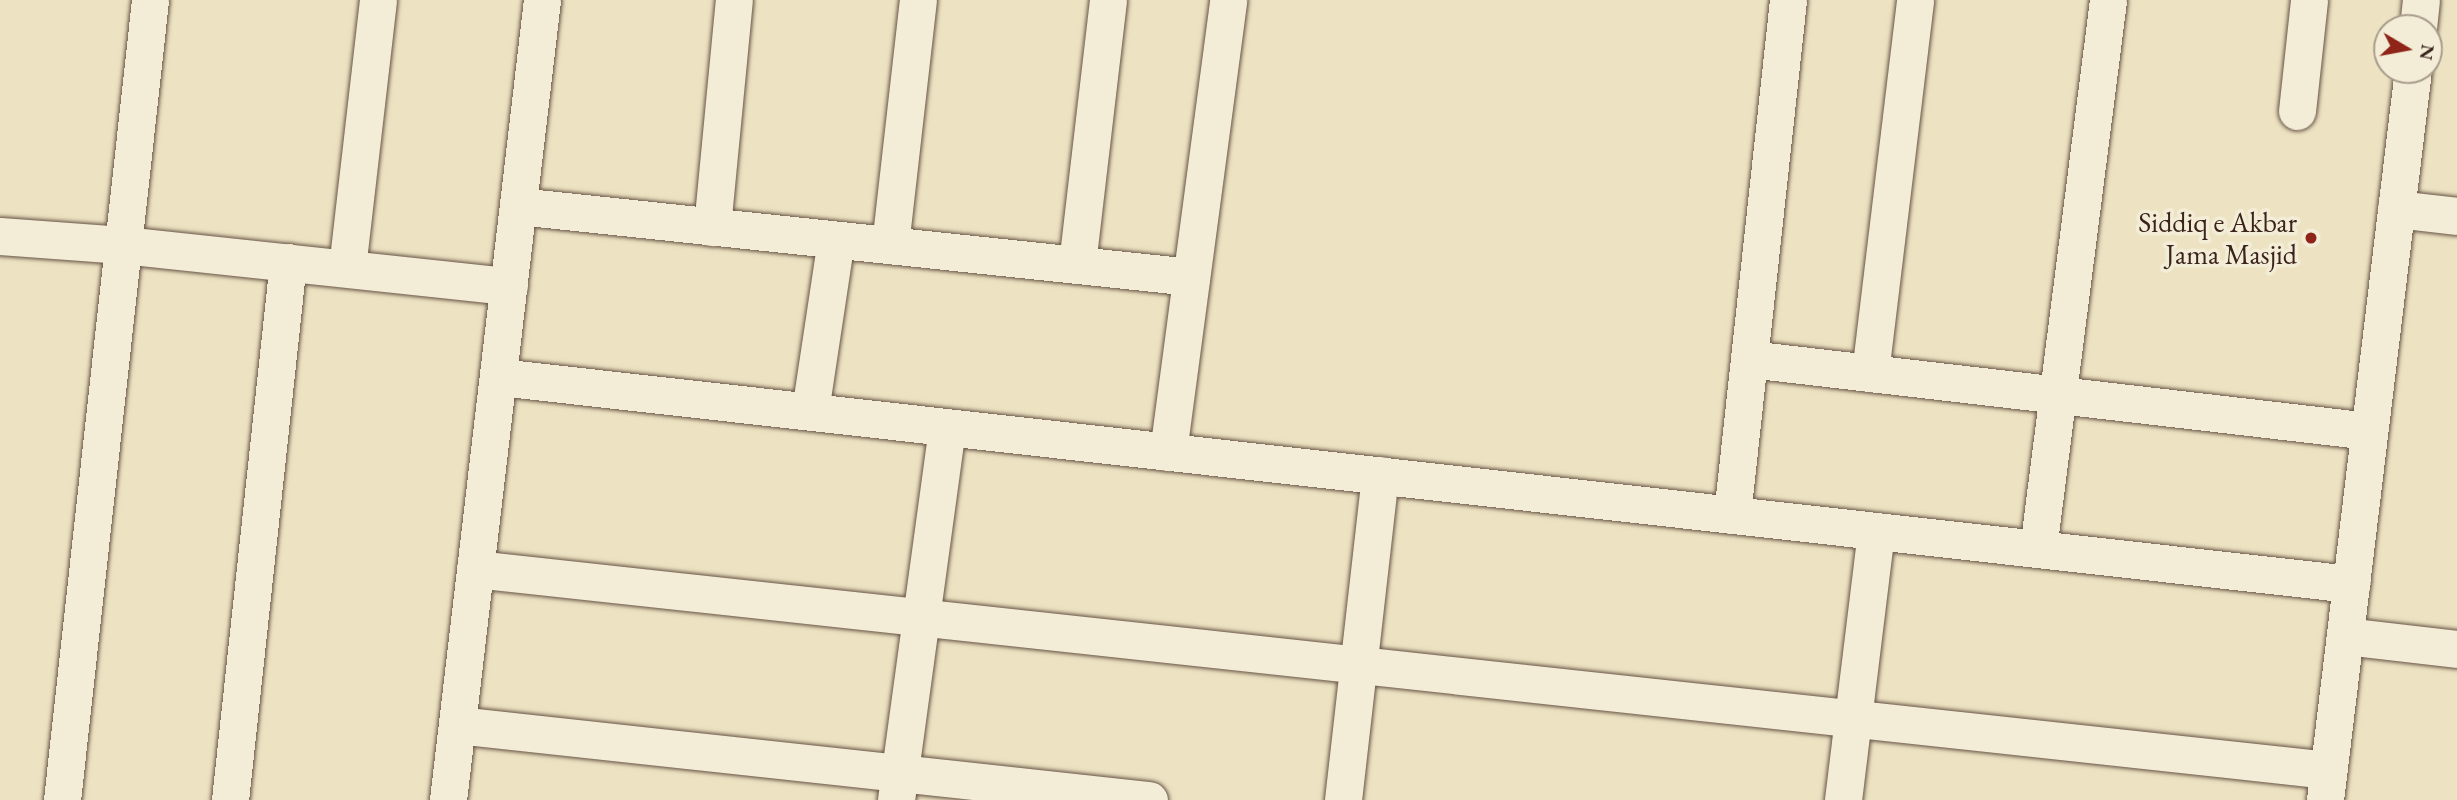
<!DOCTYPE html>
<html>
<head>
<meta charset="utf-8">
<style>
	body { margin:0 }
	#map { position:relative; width:2457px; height:800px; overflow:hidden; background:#ede3c2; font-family:"EB Garamond",serif }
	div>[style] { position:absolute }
	.roads { filter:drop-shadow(0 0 2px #675345) drop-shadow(0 0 2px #675345) }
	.minor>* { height:37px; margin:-18.5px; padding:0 18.5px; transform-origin:18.5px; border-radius:18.5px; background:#f3edd7 }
	.dots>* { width:19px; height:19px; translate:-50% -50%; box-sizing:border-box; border:4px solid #f3edd7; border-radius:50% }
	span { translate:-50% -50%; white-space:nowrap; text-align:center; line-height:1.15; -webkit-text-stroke:7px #f3edd7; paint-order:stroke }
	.poi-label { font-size:28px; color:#3a231b }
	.right { translate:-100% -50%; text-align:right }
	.north { position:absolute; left:2373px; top:14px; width:70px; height:70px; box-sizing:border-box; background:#f3edd7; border:2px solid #a99c8c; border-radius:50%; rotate:100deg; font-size:19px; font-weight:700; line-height:28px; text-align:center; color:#3a231b }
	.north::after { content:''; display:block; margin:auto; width:24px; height:32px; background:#8f2418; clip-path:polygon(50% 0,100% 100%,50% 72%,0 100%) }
</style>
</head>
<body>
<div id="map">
	<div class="roads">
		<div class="minor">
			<div style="left:2418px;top:28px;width:28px;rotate:-84deg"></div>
			<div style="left:2297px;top:111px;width:112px;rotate:-83.8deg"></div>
			<div style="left:518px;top:206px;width:677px;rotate:6.02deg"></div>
			<div style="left:2396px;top:209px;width:61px;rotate:6.5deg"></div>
			<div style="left:712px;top:227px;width:228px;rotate:-84.5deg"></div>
			<div style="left:0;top:236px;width:123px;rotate:4.2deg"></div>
			<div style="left:123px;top:245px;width:388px;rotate:6.1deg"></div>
			<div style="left:890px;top:245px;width:247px;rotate:-83.5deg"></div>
			<div style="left:1077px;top:264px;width:266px;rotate:-83.3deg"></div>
			<div style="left:347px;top:268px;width:270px;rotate:-83.4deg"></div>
			<div style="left:1749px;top:359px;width:624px;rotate:6.62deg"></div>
			<div style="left:1870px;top:373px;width:376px;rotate:-83.1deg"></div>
			<div style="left:499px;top:377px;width:1864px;rotate:6.38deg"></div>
			<div style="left:810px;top:411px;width:173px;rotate:-81.4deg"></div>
			<div style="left:1168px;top:452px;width:456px;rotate:-82.4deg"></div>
			<div style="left:1732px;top:515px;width:518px;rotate:-83.79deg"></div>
			<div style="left:2038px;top:549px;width:553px;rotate:-82.73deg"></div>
			<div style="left:475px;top:569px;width:1864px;rotate:6.19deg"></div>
			<div style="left:2345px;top:636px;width:113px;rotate:6.6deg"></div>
			<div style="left:457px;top:725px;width:696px;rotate:6.19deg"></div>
			<div style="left:62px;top:800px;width:805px;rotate:-83.72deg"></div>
			<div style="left:230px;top:800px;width:541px;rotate:-83.85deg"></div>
			<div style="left:448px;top:800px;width:806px;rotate:-83.3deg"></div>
			<div style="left:896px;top:800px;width:376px;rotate:-82.2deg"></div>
			<div style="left:1343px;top:800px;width:327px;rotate:-83.5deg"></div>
			<div style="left:1843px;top:800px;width:271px;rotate:-83deg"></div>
			<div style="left:2325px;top:800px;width:735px;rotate:-83.13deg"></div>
		</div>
	</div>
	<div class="dots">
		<div style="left:2311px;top:238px;background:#8f2418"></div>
	</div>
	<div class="poi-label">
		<span class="right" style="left:2297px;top:238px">Siddiq e Akbar<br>Jama Masjid</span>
	</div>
	<div class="north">N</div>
</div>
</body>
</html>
